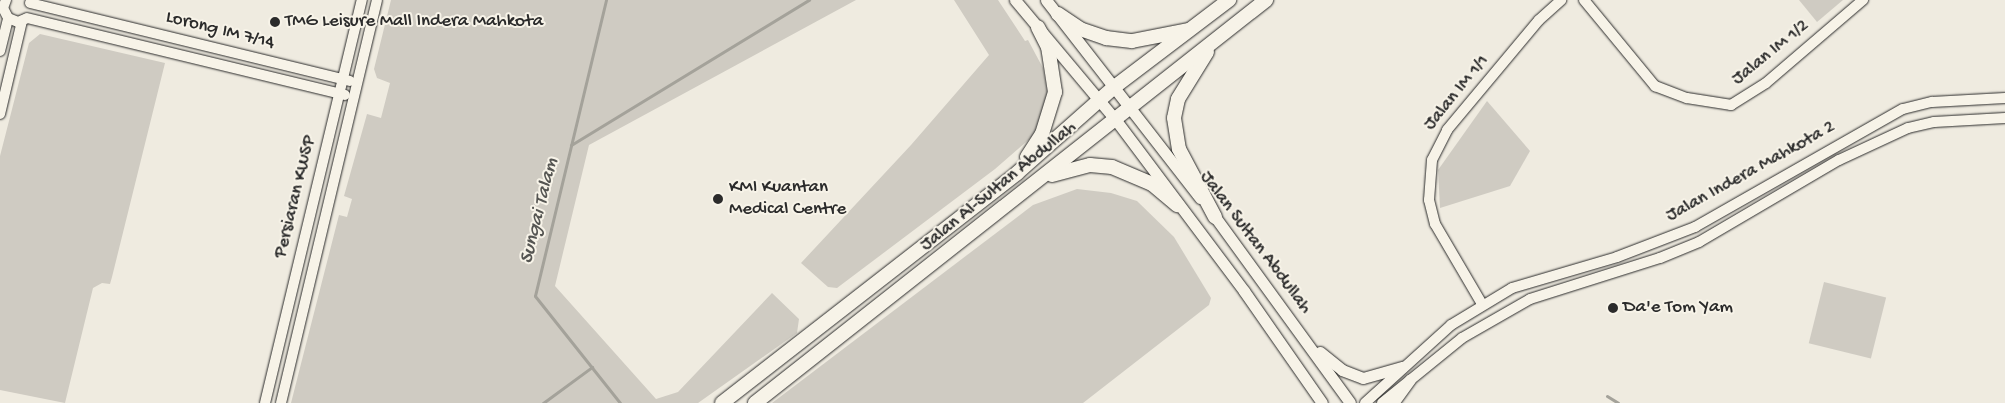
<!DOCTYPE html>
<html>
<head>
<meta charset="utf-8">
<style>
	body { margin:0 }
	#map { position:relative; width:2005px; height:403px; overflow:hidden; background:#efebe0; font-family:"Gochi Hand",sans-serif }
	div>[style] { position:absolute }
	.green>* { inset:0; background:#cfcbc2; transform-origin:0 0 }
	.stream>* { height:3px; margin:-1.5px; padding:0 1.5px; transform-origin:1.5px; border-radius:1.5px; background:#a4a29a }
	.roads { filter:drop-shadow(0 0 1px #2b2b2b) drop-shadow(0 0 1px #2b2b2b) }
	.tertiary>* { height:10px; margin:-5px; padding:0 5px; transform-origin:5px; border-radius:5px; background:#f7f3e8 }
	.secondary>* { height:11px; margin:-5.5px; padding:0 5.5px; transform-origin:5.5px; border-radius:5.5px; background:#f7f3e8 }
	.primary>* { height:14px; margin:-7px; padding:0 7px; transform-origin:7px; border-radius:7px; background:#f7f3e8 }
	.dots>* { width:14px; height:14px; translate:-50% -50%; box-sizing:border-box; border:2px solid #f7f3e8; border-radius:50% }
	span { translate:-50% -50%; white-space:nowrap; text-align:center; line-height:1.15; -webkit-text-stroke:4px #f7f3e8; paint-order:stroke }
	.poi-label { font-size:19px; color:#2b2b2b }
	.left { translate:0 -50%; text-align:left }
	.street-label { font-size:19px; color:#2b2b2b }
	.water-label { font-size:20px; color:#555552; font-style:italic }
</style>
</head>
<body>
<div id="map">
	<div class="green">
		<div style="clip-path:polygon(391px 0,856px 0,589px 145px,555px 286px,656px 399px,678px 392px,772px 293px,799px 319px,797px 333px,698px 403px,291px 403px,339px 215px,347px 217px,352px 199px,344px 196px,367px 114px,381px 118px,390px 83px,377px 78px,374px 69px)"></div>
		<div style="clip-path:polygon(954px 0,998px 0,1025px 41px,1028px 40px,1043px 68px,1048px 95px,1041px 124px,1033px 136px,995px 169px,837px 288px,828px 287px,801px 263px,911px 145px,989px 55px)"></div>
		<div style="clip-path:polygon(1799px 0,1843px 0,1817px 22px)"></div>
		<div style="clip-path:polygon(40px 34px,165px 63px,112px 277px,110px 284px,102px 283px,93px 288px,65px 403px,0 390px,0 156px,29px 43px)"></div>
		<div style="clip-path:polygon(1487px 101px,1530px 151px,1510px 186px,1440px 208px,1438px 170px)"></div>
		<div style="clip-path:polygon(1077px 189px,1111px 193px,1137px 201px,1174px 237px,1211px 298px,1209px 305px,1083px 403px,772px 403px,1033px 205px)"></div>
		<div style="left:1824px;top:282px;width:64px;height:63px;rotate:14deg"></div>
	</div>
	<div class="stream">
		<div style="left:606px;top:0;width:304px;rotate:103.5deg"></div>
		<div style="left:535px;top:296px;width:137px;rotate:51.5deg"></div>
		<div style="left:571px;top:145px;width:279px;rotate:-31.4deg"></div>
		<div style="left:1607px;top:396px;width:13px;rotate:32deg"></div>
		<div style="left:543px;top:403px;width:61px;rotate:-36.3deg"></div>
	</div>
	<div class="roads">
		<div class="tertiary">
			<div style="left:6px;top:0;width:9px;rotate:111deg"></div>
			<div style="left:3px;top:8px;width:11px;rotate:63deg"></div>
			<div style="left:8px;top:18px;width:11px;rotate:22deg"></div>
			<div style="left:18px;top:22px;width:8px;rotate:-23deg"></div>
			<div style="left:1584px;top:0;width:112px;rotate:50.5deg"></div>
			<div style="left:1655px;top:86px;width:34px;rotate:21deg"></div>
			<div style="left:1687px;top:98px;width:45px;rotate:9deg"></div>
			<div style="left:1731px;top:105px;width:41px;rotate:-32.2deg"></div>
			<div style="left:1766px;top:83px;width:128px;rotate:-40.6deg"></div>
			<div style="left:30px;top:3px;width:329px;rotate:13.7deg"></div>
			<div style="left:27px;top:18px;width:327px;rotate:13.6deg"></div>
			<div style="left:0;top:51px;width:34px;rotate:-76deg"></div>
			<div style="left:0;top:114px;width:96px;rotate:-76.7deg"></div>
			<div style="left:1482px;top:304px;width:93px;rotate:-120.4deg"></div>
			<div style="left:1435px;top:224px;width:25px;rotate:-104deg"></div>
			<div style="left:1429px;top:200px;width:40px;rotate:-85.7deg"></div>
			<div style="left:1432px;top:160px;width:34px;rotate:-63deg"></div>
			<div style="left:1447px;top:130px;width:143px;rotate:-50.1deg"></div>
			<div style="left:1539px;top:20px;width:30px;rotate:-42deg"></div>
			<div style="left:265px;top:403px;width:415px;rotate:-76.5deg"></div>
			<div style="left:281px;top:403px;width:414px;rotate:-76.6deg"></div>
			<div style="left:1365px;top:403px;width:116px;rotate:-42.2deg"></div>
			<div style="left:1451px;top:325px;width:71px;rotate:-31.2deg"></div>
			<div style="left:1512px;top:288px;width:109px;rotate:-16.4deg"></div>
			<div style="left:1617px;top:257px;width:84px;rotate:-21deg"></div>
			<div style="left:1695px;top:227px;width:239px;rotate:-29.6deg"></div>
			<div style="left:1903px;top:109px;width:30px;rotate:-14deg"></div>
			<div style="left:1932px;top:102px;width:73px;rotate:-3.1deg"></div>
			<div style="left:1382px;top:403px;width:103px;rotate:-39.1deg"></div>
			<div style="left:1462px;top:338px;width:78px;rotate:-29.8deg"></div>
			<div style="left:1530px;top:299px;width:136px;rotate:-17.5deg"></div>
			<div style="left:1660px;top:258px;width:42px;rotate:-22.3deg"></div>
			<div style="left:1699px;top:242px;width:162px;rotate:-30.4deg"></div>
			<div style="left:1839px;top:160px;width:76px;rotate:-24.9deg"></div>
			<div style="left:1908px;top:128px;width:27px;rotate:-13deg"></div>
			<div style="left:1934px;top:122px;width:71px;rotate:-3.2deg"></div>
		</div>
		<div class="secondary">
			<div style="left:1015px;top:0;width:155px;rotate:50deg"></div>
			<div style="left:1115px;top:119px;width:215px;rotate:53.1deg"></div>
			<div style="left:1244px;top:291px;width:136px;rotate:55.1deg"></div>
			<div style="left:1046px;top:0;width:251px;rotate:52.1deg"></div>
			<div style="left:1210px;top:210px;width:238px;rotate:54deg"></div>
			<div style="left:1320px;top:352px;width:28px;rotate:39deg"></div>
			<div style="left:1342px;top:370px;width:22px;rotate:21deg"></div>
			<div style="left:1363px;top:378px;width:41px;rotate:-15.8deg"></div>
			<div style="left:1393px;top:403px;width:29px;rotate:-54deg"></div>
		</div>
		<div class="primary">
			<div style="left:1058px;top:14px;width:27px;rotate:34deg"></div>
			<div style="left:1080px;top:29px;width:28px;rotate:19deg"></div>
			<div style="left:1106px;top:38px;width:26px;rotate:7deg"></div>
			<div style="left:1132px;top:41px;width:57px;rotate:-11.1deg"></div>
			<div style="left:1207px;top:52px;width:55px;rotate:121.7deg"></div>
			<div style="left:1178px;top:99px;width:19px;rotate:102deg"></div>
			<div style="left:1174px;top:118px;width:31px;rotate:81deg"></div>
			<div style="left:1179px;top:149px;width:77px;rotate:62.1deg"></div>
			<div style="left:1027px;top:157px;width:27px;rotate:-57deg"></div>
			<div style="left:1042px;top:134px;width:44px;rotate:-72.8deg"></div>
			<div style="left:1055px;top:92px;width:46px;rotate:-98.8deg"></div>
			<div style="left:1048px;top:47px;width:22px;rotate:-117deg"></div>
			<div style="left:1052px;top:175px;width:39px;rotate:-15deg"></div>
			<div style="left:1090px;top:165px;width:22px;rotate:5deg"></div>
			<div style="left:1112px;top:167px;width:43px;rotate:23deg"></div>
			<div style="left:1152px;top:184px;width:33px;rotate:40deg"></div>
			<div style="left:722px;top:403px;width:374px;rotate:-37.9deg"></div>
			<div style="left:1017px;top:173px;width:128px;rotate:-41.5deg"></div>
			<div style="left:1113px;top:88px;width:146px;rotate:-37.2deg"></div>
			<div style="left:755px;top:403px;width:651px;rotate:-38.26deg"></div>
		</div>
	</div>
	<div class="dots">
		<div style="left:275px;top:22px;background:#2b2b2b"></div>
		<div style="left:718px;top:199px;background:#2b2b2b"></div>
		<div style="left:1613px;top:308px;background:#2b2b2b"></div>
	</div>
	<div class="poi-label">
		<span class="left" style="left:285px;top:22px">TMG Leisure Mall Indera Mahkota</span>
		<span class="left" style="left:729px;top:199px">KMI Kuantan<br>Medical Centre</span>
		<span class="left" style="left:1623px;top:308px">Da'e Tom Yam</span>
	</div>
	<div class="street-label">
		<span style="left:220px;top:31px;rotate:14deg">Lorong IM 7/14</span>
		<span style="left:1771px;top:53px;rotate:-39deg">Jalan IM 1/2</span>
		<span style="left:1457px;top:93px;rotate:-51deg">Jalan IM 1/1</span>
		<span style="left:1751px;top:172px;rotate:-29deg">Jalan Indera Mahkota 2</span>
		<span style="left:999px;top:187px;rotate:-39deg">Jalan Al-Sultan Abdullah</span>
		<span style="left:296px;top:197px;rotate:-76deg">Persiaran KWSP</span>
		<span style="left:1255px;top:243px;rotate:53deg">Jalan Sultan Abdullah</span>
	</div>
	<div class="water-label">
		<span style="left:540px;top:211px;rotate:-76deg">Sungai Talam</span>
	</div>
</div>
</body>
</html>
